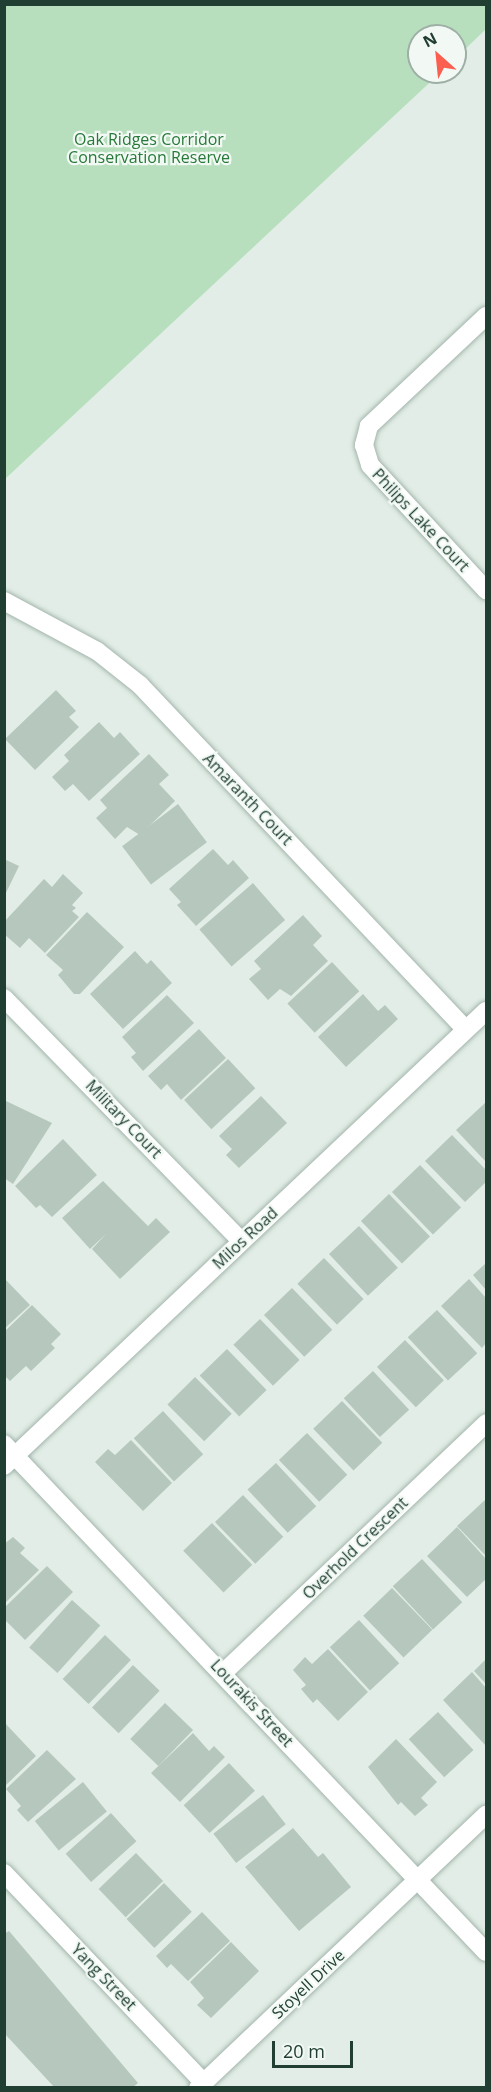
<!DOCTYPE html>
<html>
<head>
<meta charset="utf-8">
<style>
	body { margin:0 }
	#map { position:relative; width:491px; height:2092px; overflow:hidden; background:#e1ede6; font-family:"Open Sans",sans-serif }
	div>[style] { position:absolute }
	.green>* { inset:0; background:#b8dfbd }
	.building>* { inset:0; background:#b6c8be; transform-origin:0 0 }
	.roads { filter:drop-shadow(0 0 2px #a3b5ac) drop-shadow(0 0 2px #a3b5ac) }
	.street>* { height:18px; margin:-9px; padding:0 9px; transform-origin:9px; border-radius:9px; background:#fff }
	.secondary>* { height:18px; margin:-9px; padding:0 9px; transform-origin:9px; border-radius:9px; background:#fff }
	span { translate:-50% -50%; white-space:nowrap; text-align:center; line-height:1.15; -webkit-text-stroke:4.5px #f2f9f4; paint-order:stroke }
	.park-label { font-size:16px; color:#27793a }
	.street-label { font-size:16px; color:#203f32 }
	.frame { position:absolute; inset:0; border:6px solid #203f32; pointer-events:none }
	.north { position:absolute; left:407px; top:24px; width:60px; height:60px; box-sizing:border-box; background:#f2f9f4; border:2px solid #9eafa6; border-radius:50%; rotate:333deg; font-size:16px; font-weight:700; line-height:24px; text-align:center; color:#203f32 }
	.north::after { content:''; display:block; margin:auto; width:21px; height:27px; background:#fb5f50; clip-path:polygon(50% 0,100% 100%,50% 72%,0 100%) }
	.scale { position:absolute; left:272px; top:2041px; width:81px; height:27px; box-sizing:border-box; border:3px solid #203f32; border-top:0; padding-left:8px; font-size:18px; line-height:21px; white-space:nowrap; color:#203f32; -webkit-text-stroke:4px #f2f9f4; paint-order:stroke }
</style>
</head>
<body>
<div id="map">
	<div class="green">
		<div style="clip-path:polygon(5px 4px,486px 5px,486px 29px,455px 59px,455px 36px,419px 36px,419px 72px,441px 72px,5px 479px)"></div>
	</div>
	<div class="building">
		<div style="clip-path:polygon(56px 690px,76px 711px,69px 717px,79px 727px,35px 770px,5px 739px)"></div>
		<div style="clip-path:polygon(99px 722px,114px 738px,120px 732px,140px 754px,89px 801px,73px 784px,65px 791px,52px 777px,69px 761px,64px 755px)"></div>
		<div style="clip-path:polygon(149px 754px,169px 775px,159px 784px,175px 801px,140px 835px,127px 827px,115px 839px,96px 818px,107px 808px,100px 800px)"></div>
		<div style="left:178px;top:804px;width:48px;height:70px;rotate:53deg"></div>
		<div style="clip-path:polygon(213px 849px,228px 865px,233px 860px,249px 878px,196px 926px,177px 905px,181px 902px,169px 889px)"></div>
		<div style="clip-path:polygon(4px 859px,19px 866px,4px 897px)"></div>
		<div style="clip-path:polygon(63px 874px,83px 893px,72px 905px,76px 908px,72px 911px,79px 917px,45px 953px,29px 938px,20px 948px,4px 934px,4px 922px,44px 879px,52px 887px)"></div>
		<div style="left:253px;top:883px;width:49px;height:71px;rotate:49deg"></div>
		<div style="clip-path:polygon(87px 912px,124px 947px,80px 994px,74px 994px,58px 975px,63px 970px,46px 955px)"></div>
		<div style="clip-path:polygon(303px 915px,322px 936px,313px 945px,328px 961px,291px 996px,280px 989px,268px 1000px,249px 979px,261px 969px,254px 961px)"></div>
		<div style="clip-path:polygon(135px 951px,147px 964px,151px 960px,172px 983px,123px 1029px,90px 994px)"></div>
		<div style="left:332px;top:962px;width:40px;height:61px;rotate:47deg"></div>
		<div style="clip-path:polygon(363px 994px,378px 1011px,385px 1005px,398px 1019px,346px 1067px,318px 1037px)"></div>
		<div style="clip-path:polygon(167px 995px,194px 1023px,143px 1071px,131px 1057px,136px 1053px,122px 1037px)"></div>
		<div style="clip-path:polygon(199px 1029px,226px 1058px,181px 1100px,167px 1084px,161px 1090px,148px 1076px)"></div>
		<div style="left:228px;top:1059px;width:40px;height:60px;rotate:47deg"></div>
		<div style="clip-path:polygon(261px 1096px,287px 1123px,239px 1168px,226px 1155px,232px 1149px,219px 1136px)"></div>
		<div style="clip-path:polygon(6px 1101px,52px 1123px,13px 1184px,4px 1178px)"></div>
		<div style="clip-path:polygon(485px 1103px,486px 1104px,486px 1162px,456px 1130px)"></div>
		<div style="clip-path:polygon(452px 1135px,486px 1170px,486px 1182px,465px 1202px,425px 1161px)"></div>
		<div style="clip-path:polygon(63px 1139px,97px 1175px,52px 1217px,40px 1205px,36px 1208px,15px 1186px)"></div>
		<div style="left:420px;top:1165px;width:59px;height:39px;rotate:46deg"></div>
		<div style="clip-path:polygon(103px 1181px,148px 1226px,156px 1218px,170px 1232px,120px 1279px,92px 1249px,106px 1234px,90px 1249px,62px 1218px)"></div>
		<div style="left:389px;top:1194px;width:59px;height:39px;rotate:46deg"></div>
		<div style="left:359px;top:1226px;width:57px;height:41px;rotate:47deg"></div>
		<div style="left:324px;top:1258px;width:57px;height:37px;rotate:46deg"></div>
		<div style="clip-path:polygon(486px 1263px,486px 1290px,473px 1275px)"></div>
		<div style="clip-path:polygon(4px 1278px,30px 1305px,4px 1329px)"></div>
		<div style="clip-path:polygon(469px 1279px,486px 1298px,486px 1343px,482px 1348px,441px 1306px)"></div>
		<div style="left:292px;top:1288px;width:58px;height:39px;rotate:46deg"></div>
		<div style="clip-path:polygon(32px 1305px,61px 1334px,51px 1344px,55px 1348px,31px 1371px,26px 1366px,10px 1381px,4px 1375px,4px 1332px)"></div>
		<div style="left:437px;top:1310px;width:59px;height:40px;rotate:47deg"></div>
		<div style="left:260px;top:1319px;width:57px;height:37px;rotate:46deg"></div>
		<div style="left:405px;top:1340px;width:56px;height:39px;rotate:46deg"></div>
		<div style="left:227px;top:1349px;width:57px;height:38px;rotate:46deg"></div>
		<div style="left:373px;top:1371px;width:53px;height:40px;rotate:47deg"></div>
		<div style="left:195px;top:1377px;width:52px;height:39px;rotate:45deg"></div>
		<div style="left:342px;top:1401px;width:58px;height:40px;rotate:46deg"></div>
		<div style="left:163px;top:1411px;width:59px;height:40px;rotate:47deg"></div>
		<div style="left:307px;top:1433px;width:58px;height:39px;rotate:46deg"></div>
		<div style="clip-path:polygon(131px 1440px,172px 1483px,143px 1511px,95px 1462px,108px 1449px,115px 1455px)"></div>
		<div style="left:276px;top:1463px;width:59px;height:39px;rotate:47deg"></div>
		<div style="left:243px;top:1495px;width:58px;height:39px;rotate:46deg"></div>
		<div style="clip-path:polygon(486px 1499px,486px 1556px,457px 1526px)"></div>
		<div style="left:212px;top:1523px;width:58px;height:40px;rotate:46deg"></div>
		<div style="clip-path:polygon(457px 1527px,486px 1559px,486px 1579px,467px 1597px,427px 1556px)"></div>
		<div style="clip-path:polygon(13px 1537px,25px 1548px,20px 1553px,39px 1570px,4px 1604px,4px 1544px)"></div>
		<div style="left:422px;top:1559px;width:59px;height:40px;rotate:47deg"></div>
		<div style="clip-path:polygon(47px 1566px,73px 1592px,25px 1640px,4px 1619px,4px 1608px)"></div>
		<div style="left:392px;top:1588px;width:58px;height:40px;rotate:46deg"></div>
		<div style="left:72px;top:1600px;width:38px;height:64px;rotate:42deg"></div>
		<div style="left:359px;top:1620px;width:59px;height:40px;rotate:47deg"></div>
		<div style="left:105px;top:1635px;width:36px;height:61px;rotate:44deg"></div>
		<div style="clip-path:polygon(328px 1649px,368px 1692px,338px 1721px,317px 1699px,313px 1703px,301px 1689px,306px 1685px,293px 1670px,305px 1657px,312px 1664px)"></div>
		<div style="clip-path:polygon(486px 1659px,486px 1684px,474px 1671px)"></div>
		<div style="left:133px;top:1665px;width:37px;height:59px;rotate:44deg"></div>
		<div style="clip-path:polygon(472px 1672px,486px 1688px,486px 1746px,443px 1700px)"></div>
		<div style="left:165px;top:1703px;width:39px;height:50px;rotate:44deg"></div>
		<div style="left:438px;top:1712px;width:52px;height:40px;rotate:47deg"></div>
		<div style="clip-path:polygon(4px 1722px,36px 1756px,4px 1787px)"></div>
		<div style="clip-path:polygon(193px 1733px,209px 1751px,214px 1746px,225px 1757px,180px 1802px,151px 1773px)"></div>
		<div style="clip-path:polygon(396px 1739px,437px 1782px,421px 1798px,428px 1805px,415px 1816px,401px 1802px,398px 1805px,368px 1767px)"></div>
		<div style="clip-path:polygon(47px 1750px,76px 1779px,28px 1822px,17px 1810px,21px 1806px,6px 1789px)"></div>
		<div style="left:229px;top:1763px;width:38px;height:62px;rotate:47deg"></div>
		<div style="left:83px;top:1782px;width:38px;height:62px;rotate:51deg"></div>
		<div style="left:263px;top:1795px;width:37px;height:63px;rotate:52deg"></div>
		<div style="left:111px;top:1813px;width:38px;height:61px;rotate:48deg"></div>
		<div style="clip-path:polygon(293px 1828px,318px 1857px,323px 1853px,351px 1887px,299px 1931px,245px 1867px)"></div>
		<div style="left:136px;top:1853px;width:39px;height:52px;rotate:46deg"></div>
		<div style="left:164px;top:1883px;width:40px;height:52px;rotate:46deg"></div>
		<div style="clip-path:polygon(202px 1912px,230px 1941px,188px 1981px,171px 1964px,167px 1968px,156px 1956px)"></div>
		<div style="clip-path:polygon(9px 1931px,138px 2083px,132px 2088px,55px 2088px,4px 2033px,4px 1934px)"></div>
		<div style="clip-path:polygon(231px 1942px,259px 1971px,211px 2018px,197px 2005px,204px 1998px,190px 1982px)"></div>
	</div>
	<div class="roads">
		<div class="street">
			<div style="left:486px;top:316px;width:161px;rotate:136.8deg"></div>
			<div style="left:369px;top:426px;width:20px;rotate:105deg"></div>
			<div style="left:364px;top:445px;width:21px;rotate:73deg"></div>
			<div style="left:370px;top:465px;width:171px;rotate:47.1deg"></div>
			<div style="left:4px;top:601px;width:106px;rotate:28.3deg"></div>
			<div style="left:97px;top:651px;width:55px;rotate:38.3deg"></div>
			<div style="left:140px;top:685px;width:473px;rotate:46.6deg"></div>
			<div style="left:4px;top:998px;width:339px;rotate:45.7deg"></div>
			<div style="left:4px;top:1444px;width:16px;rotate:47deg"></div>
			<div style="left:223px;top:1673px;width:363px;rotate:-43.5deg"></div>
			<div style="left:4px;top:1873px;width:289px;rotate:46.4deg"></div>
			<div style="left:198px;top:2088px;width:397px;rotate:-43.5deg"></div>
		</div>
		<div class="secondary">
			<div style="left:15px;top:1456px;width:684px;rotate:46.48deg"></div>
			<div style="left:4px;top:1466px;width:663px;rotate:-43.35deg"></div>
		</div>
	</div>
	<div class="park-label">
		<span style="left:149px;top:148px">Oak Ridges Corridor<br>Conservation Reserve</span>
	</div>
	<div class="street-label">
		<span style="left:421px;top:520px;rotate:47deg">Philips Lake Court</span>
		<span style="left:248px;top:799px;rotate:46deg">Amaranth Court</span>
		<span style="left:124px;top:1119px;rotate:46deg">Military Court</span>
		<span style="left:245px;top:1238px;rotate:-43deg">Milos Road</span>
		<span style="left:355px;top:1548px;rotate:-44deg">Overhold Crescent</span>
		<span style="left:252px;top:1703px;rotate:47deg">Lourakis Street</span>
		<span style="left:104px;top:1977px;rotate:46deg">Yang Street</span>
		<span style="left:308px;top:1984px;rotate:-43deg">Stoyell Drive</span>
	</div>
	<div class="frame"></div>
	<div class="north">N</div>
	<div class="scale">20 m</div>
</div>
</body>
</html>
